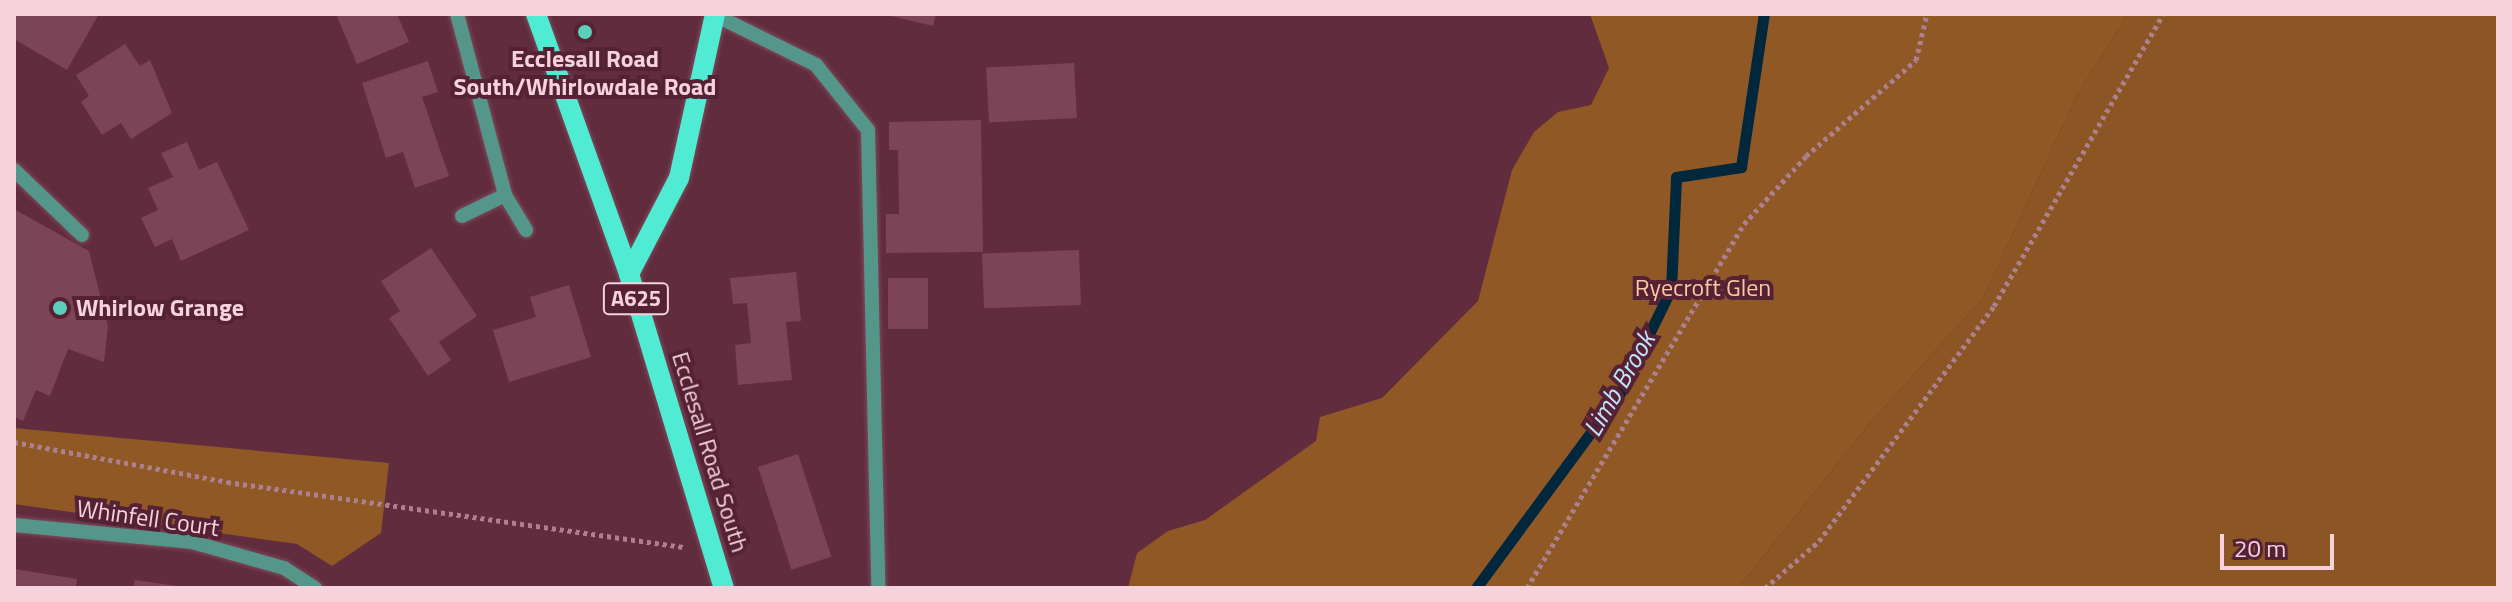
<!DOCTYPE html>
<html>
<head>
<meta charset="utf-8">
<style>
	body { margin:0 }
	#map { position:relative; width:2512px; height:602px; overflow:hidden; background:#612c3e; font-family:"Titillium Web",sans-serif }
	div>[style] { position:absolute }
	.green>* { inset:0; background:#8b5524 }
	.forest>* { inset:0; background:#8f5825 }
	.stream>* { height:11px; margin:-5.5px; padding:0 5.5px; transform-origin:5.5px; border-radius:5.5px; background:#01273d }
	.building>* { inset:0; background:#7c4456; transform-origin:0 0 }
	.path>* { height:5px; margin-top:-2.5px; transform-origin:0; background:repeating-linear-gradient(90deg,#ac808e 0 4px,transparent 0 8px) }
	.roads { filter:drop-shadow(0 0 2px #7c4a5a) drop-shadow(0 0 2px #7c4a5a) }
	.minor>* { height:14px; margin:-7px; padding:0 7px; transform-origin:7px; border-radius:7px; background:#54968a }
	.major>* { height:20px; margin:-10px; padding:0 10px; transform-origin:10px; border-radius:10px; background:#4febd2 }
	.dots>* { width:22px; height:22px; translate:-50% -50%; box-sizing:border-box; border:4px solid #552134; border-radius:50% }
	span { translate:-50% -50%; white-space:nowrap; text-align:center; line-height:1.15; -webkit-text-stroke:8px #552134; paint-order:stroke }
	.shield-label span { padding:2px 6px; background:#552134; border:2px solid; border-radius:6px; -webkit-text-stroke-width:0 }
	.shield-label { font-size:22px; color:#f5d2dc; font-weight:700 }
	.poi-label { font-size:24px; color:#f5d2dc; font-weight:700 }
	.left { translate:0 -50%; text-align:left }
	.park-label { font-size:24px; color:#f9c8a1 }
	.street-label { font-size:24px; color:#f5d2dc }
	.water-label { font-size:26px; color:#c2e5fe; font-style:italic }
	.frame { position:absolute; inset:0; border:16px solid #f5d2dc; pointer-events:none }
	.scale { position:absolute; left:2220px; top:534px; width:114px; height:36px; box-sizing:border-box; border:4px solid #f5d2dc; border-top:0; padding-left:10px; font-size:24px; line-height:28px; white-space:nowrap; color:#f5d2dc; -webkit-text-stroke:6px #552134; paint-order:stroke }
</style>
</head>
<body>
<div id="map">
	<div class="green">
		<div style="clip-path:polygon(2128px 14px,2498px 14px,2498px 588px,1738px 588px,1869px 424px,1983px 298px,2077px 95px)"></div>
	</div>
	<div class="forest">
		<div style="clip-path:polygon(1590px 14px,2128px 14px,2077px 95px,1983px 298px,1869px 424px,1738px 588px,1128px 588px,1137px 553px,1168px 531px,1205px 520px,1316px 441px,1320px 417px,1382px 398px,1478px 301px,1512px 170px,1534px 132px,1558px 112px,1591px 105px,1609px 68px)"></div>
		<div style="clip-path:polygon(14px 428px,389px 463px,381px 533px,332px 566px,297px 544px,14px 504px)"></div>
	</div>
	<div class="stream">
		<div style="left:1476px;top:588px;width:242px;rotate:-53.6deg"></div>
		<div style="left:1620px;top:393px;width:116px;rotate:-63.9deg"></div>
		<div style="left:1671px;top:289px;width:112px;rotate:-87.4deg"></div>
		<div style="left:1676px;top:177px;width:66px;rotate:-8.7deg"></div>
		<div style="left:1741px;top:167px;width:155px;rotate:-81.5deg"></div>
	</div>
	<div class="building">
		<div style="clip-path:polygon(14px 14px,99px 14px,67px 70px,14px 39px)"></div>
		<div style="clip-path:polygon(336px 14px,397px 14px,409px 42px,357px 64px)"></div>
		<div style="clip-path:polygon(883px 14px,936px 14px,933px 26px)"></div>
		<div style="clip-path:polygon(125px 44px,140px 66px,150px 60px,172px 113px,131px 139px,121px 123px,102px 135px,81px 102px,89px 96px,76px 75px)"></div>
		<div style="clip-path:polygon(428px 61px,438px 92px,422px 97px,449px 176px,415px 188px,403px 152px,386px 158px,362px 83px)"></div>
		<div style="left:1074px;top:63px;width:55px;height:88px;rotate:87deg"></div>
		<div style="clip-path:polygon(981px 120px,983px 252px,886px 253px,886px 214px,899px 214px,898px 150px,889px 150px,889px 122px)"></div>
		<div style="clip-path:polygon(187px 142px,199px 170px,217px 162px,249px 230px,181px 261px,172px 239px,155px 247px,141px 218px,158px 210px,148px 188px,173px 177px,161px 153px)"></div>
		<div style="clip-path:polygon(14px 209px,89px 251px,108px 326px,104px 362px,68px 349px,50px 396px,36px 390px,23px 421px,14px 417px)"></div>
		<div style="clip-path:polygon(431px 248px,477px 316px,439px 342px,451px 360px,428px 376px,389px 318px,400px 311px,381px 281px)"></div>
		<div style="left:1079px;top:250px;width:55px;height:97px;rotate:88deg"></div>
		<div style="clip-path:polygon(796px 272px,801px 321px,786px 322px,792px 380px,738px 385px,735px 345px,751px 343px,747px 303px,733px 304px,730px 278px)"></div>
		<div style="left:888px;top:278px;width:40px;height:51px"></div>
		<div style="clip-path:polygon(569px 285px,591px 357px,509px 382px,493px 330px,536px 317px,530px 297px)"></div>
		<div style="left:798px;top:454px;width:108px;height:42px;rotate:72deg"></div>
		<div style="clip-path:polygon(14px 569px,77px 579px,76px 588px,14px 588px)"></div>
		<div style="clip-path:polygon(135px 580px,177px 586px,177px 588px,133px 588px)"></div>
	</div>
	<div class="path">
		<div style="left:14px;top:442px;width:217px;rotate:10.6deg"></div>
		<div style="left:227px;top:482px;width:461px;rotate:8.1deg"></div>
		<div style="left:1527px;top:588px;width:424px;rotate:-59.2deg"></div>
		<div style="left:1744px;top:224px;width:92px;rotate:-47.6deg"></div>
		<div style="left:1806px;top:156px;width:146px;rotate:-41.1deg"></div>
		<div style="left:1916px;top:60px;width:47px;rotate:-76.6deg"></div>
		<div style="left:1765px;top:588px;width:72px;rotate:-41deg"></div>
		<div style="left:1819px;top:541px;width:293px;rotate:-53.3deg"></div>
		<div style="left:1994px;top:306px;width:337px;rotate:-59.9deg"></div>
	</div>
	<div class="roads">
		<div class="minor">
			<div style="left:457px;top:14px;width:187px;rotate:75.1deg"></div>
			<div style="left:505px;top:195px;width:41px;rotate:59deg"></div>
			<div style="left:715px;top:15px;width:113px;rotate:26.3deg"></div>
			<div style="left:816px;top:65px;width:83px;rotate:51.3deg"></div>
			<div style="left:868px;top:130px;width:458px;rotate:88.7deg"></div>
			<div style="left:14px;top:170px;width:94px;rotate:43.7deg"></div>
			<div style="left:462px;top:216px;width:48px;rotate:-26deg"></div>
			<div style="left:14px;top:525px;width:179px;rotate:5.5deg"></div>
			<div style="left:192px;top:542px;width:96px;rotate:15.8deg"></div>
			<div style="left:284px;top:568px;width:37px;rotate:33deg"></div>
		</div>
		<div class="major">
			<div style="left:536px;top:14px;width:276px;rotate:70.3deg"></div>
			<div style="left:629px;top:274px;width:328px;rotate:73.2deg"></div>
			<div style="left:629px;top:274px;width:108px;rotate:-62.5deg"></div>
			<div style="left:679px;top:178px;width:168px;rotate:-77.6deg"></div>
		</div>
	</div>
	<div class="dots">
		<div style="left:585px;top:32px;background:#5cceba"></div>
		<div style="left:60px;top:308px;background:#5cceba"></div>
	</div>
	<div class="shield-label">
		<span style="left:636px;top:299px">A625</span>
	</div>
	<div class="poi-label">
		<span style="left:585px;top:73px">Ecclesall Road<br>South/Whirlowdale Road</span>
		<span class="left" style="left:76px;top:308px">Whirlow Grange</span>
	</div>
	<div class="park-label">
		<span style="left:1703px;top:288px">Ryecroft Glen</span>
	</div>
	<div class="street-label">
		<span style="left:710px;top:452px;rotate:73deg">Ecclesall Road South</span>
		<span style="left:148px;top:518px;rotate:8deg">Whinfell Court</span>
	</div>
	<div class="water-label">
		<span style="left:1619px;top:384px;rotate:-60deg">Limb Brook</span>
	</div>
	<div class="frame"></div>
	<div class="scale">20 m</div>
</div>
</body>
</html>
